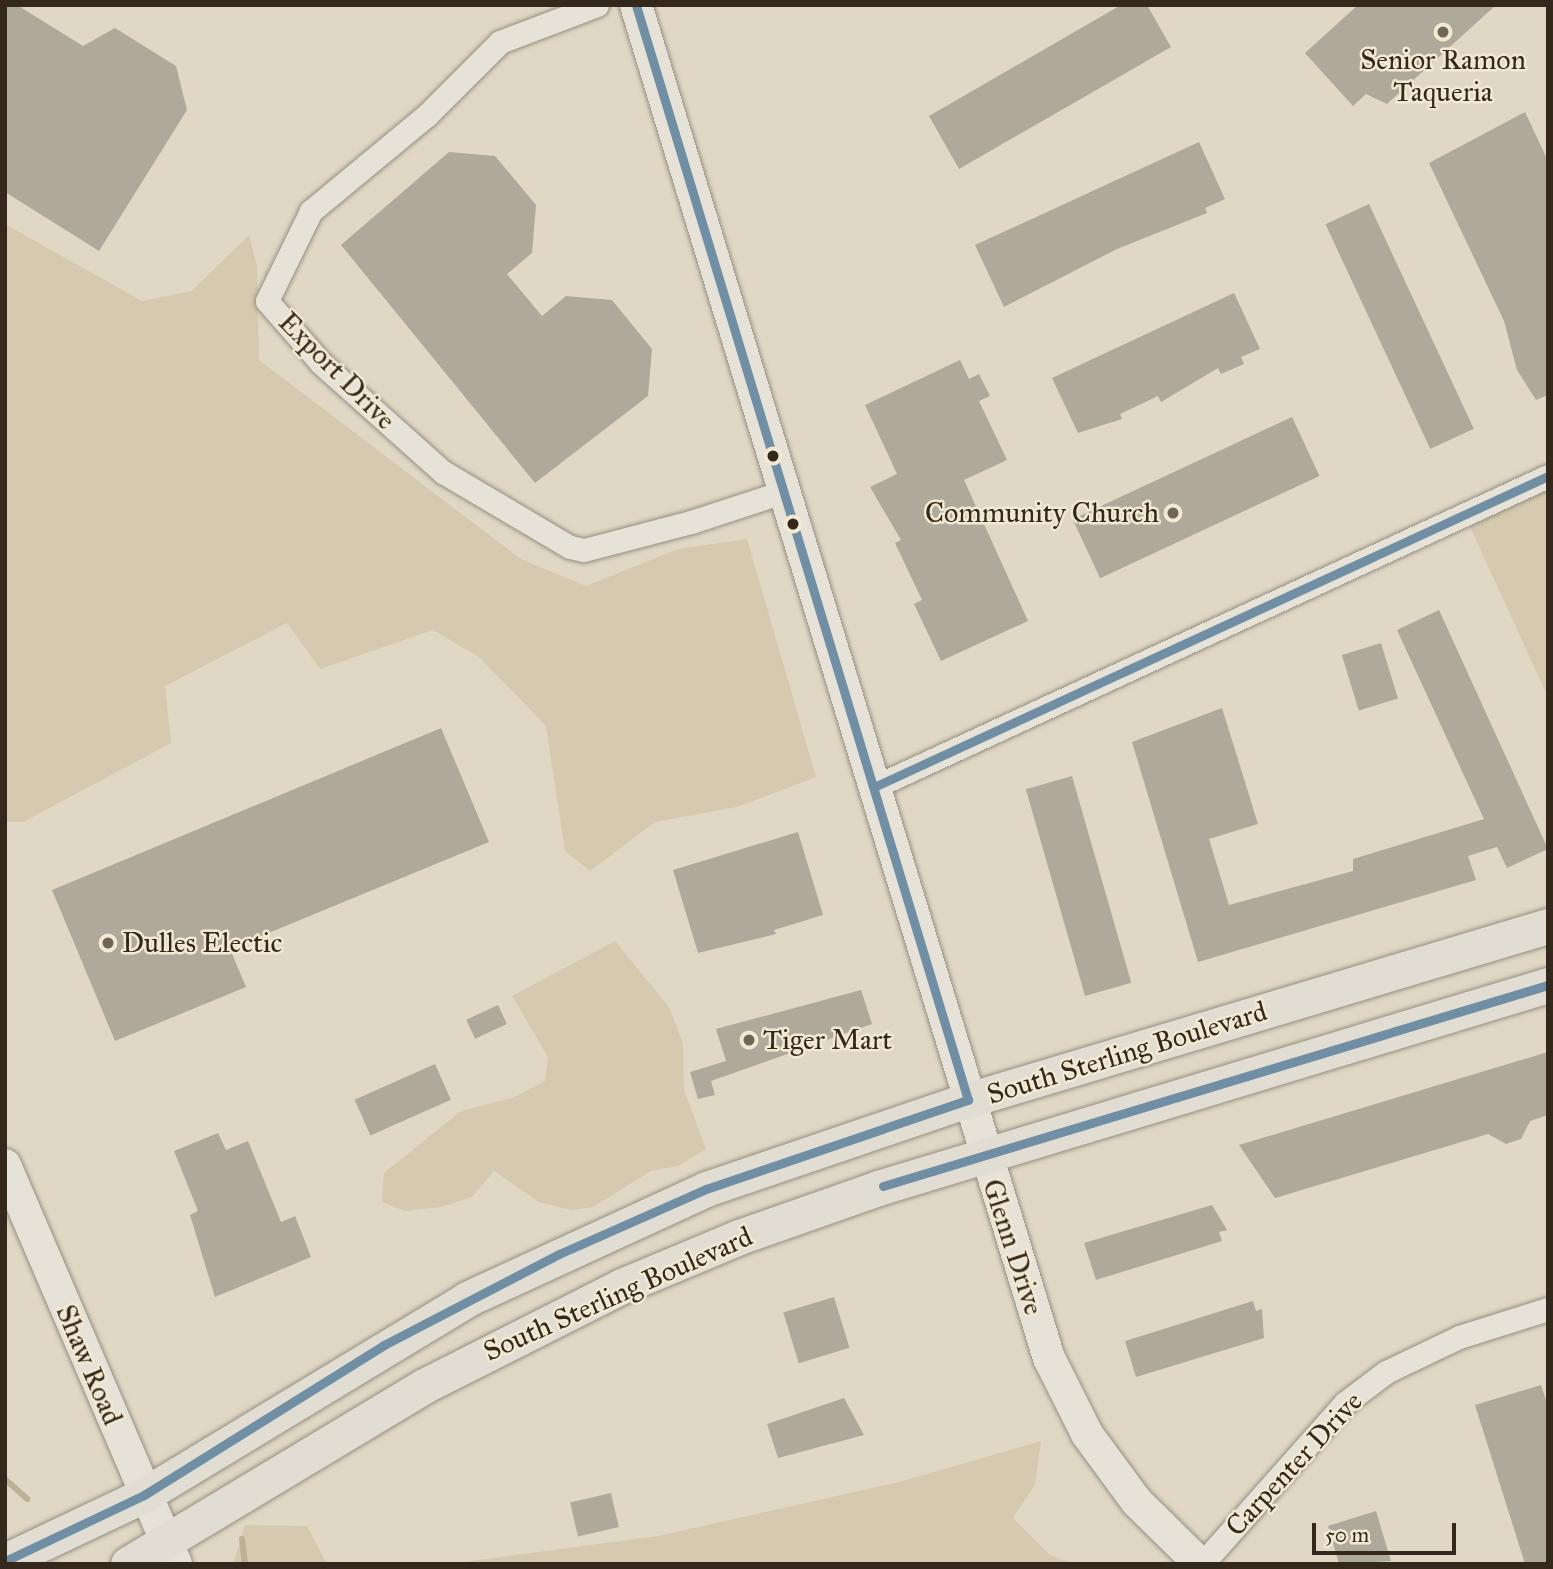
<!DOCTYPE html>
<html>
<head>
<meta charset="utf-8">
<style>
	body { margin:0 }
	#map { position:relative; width:1553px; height:1569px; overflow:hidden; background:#e0d8c4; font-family:"IM FELL Great Primer",serif }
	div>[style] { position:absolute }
	.green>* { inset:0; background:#d5caaf }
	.stream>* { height:6px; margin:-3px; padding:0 3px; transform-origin:3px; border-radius:3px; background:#bcb097 }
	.building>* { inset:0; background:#afa99b; transform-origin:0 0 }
	.roads { filter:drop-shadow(0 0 2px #958f83) drop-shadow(0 0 2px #958f83) }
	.street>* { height:23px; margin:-11.5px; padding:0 11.5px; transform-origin:11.5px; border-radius:11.5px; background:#e7e2d8 }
	.secondary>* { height:32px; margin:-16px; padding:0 16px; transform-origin:16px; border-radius:16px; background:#e7e2d8 }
	.primary>* { height:35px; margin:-17.5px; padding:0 17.5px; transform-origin:17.5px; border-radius:17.5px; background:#e2ddd2 }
	.bus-1>* { height:9px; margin:-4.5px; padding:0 4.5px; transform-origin:4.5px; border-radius:4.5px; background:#718fa4 }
	.dots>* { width:19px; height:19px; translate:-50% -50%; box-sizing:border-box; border:4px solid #f2e9d2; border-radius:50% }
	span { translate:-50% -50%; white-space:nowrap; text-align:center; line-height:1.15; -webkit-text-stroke:5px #f2e9d2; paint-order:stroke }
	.poi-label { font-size:28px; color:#34271c }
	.right { translate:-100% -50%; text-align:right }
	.left { translate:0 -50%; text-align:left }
	.street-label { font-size:28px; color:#34271c }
	.frame { position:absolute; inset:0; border:7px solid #34271c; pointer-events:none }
	.scale { position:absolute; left:1312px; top:1523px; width:144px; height:32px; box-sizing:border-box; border:4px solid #34271c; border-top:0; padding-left:9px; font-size:21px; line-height:24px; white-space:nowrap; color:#34271c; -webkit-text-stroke:5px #f2e9d2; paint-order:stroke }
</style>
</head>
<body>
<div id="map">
	<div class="green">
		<div style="clip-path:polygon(5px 224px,142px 301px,192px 291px,249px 235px,257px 267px,259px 360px,521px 559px,586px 586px,678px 549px,747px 539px,816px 777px,737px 807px,655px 822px,590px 871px,565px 851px,546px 726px,479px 657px,433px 630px,320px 669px,287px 623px,165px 686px,171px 743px,23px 822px,5px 822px)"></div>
		<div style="clip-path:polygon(1548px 476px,1548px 697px,1464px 514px)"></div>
		<div style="clip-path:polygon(615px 941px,669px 1007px,683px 1043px,684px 1090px,706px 1149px,678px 1166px,651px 1171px,593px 1207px,571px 1210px,539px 1202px,494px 1171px,472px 1197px,441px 1207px,405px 1211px,382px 1202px,384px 1173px,461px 1111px,512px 1098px,545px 1081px,548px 1057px,512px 996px)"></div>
		<div style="clip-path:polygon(1041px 1441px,1035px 1485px,1013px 1518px,1050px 1555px,1075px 1564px,449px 1564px,658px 1536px,899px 1482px)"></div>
		<div style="clip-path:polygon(245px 1525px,307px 1526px,327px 1564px,233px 1564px)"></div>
	</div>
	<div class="stream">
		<div style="left:5px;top:1479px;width:30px;rotate:42deg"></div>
		<div style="left:242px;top:1539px;width:25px;rotate:83deg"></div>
	</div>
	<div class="building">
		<div style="clip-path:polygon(5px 5px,17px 5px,83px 46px,115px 28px,176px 66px,187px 110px,99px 251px,5px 192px)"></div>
		<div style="clip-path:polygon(1121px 5px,1147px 5px,1171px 47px,959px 169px,929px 116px)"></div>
		<div style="clip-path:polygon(1358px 5px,1496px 5px,1387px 104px,1366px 94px,1353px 106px,1305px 53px)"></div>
		<div style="clip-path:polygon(1525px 112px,1548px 161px,1548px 395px,1536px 400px,1517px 370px,1504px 321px,1429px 163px)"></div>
		<div style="clip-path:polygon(1199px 142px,1225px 199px,1205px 208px,1207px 213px,1117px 249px,1004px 307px,975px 245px)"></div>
		<div style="clip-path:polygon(449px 152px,495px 156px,536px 205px,532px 253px,507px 274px,542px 316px,566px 296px,612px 300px,652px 349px,648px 396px,535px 483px,341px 245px)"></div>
		<div style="left:1369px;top:204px;width:248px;height:48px;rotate:65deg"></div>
		<div style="clip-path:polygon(1234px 293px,1260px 349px,1241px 357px,1244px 364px,1221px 374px,1218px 368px,1161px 402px,1158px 396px,1120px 414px,1122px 419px,1078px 433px,1052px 378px)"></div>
		<div style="clip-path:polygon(960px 360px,969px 379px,979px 374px,990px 396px,979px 401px,1007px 460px,964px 480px,1028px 621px,941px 661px,914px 604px,922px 600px,895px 543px,901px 540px,870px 487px,897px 474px,865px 405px)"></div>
		<div style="left:1292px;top:417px;width:65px;height:242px;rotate:65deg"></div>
		<div style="clip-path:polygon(1439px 610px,1548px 849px,1507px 868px,1497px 847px,1468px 856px,1476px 880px,1198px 962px,1132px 742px,1222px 708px,1258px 824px,1209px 839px,1229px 905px,1353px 871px,1353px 859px,1484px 819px,1397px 630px)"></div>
		<div style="left:1381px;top:643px;width:58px;height:41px;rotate:73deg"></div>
		<div style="clip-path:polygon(441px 728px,489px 842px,230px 949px,246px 987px,115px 1041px,52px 890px)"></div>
		<div style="left:1072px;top:776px;width:215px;height:48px;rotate:74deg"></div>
		<div style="clip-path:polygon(798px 832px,823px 915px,774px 930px,776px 934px,698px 953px,673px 870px)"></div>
		<div style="clip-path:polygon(861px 990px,872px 1024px,711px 1081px,715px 1095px,698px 1099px,690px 1072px,726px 1061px,716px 1029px)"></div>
		<div style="left:498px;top:1005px;width:21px;height:35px;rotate:65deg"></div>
		<div style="clip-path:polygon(1548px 1052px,1548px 1115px,1530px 1121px,1521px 1139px,1506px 1144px,1488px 1134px,1275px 1198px,1239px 1145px)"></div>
		<div style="left:435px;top:1064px;width:39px;height:88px;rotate:66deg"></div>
		<div style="clip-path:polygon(218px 1133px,226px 1150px,248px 1141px,281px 1222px,295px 1216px,311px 1257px,215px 1297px,190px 1215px,198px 1211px,174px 1151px)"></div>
		<div style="clip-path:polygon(1212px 1205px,1227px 1230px,1219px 1232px,1222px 1241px,1096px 1280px,1084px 1243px)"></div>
		<div style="left:834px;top:1297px;width:53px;height:53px;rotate:73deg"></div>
		<div style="clip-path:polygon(1253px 1301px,1256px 1311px,1262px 1309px,1264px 1338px,1136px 1377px,1125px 1341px)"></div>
		<div style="clip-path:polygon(1541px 1385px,1548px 1406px,1548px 1564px,1525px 1564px,1475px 1405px)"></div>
		<div style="clip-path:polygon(844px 1398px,864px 1435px,778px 1458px,767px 1424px)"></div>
		<div style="left:611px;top:1493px;width:35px;height:42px;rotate:77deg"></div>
		<div style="clip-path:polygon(1376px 1511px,1391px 1561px,1339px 1564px,1328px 1526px)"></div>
	</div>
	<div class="roads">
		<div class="street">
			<div style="left:597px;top:5px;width:104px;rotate:159.1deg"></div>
			<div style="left:500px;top:42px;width:103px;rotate:135deg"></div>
			<div style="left:427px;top:115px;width:151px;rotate:140.4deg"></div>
			<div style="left:311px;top:211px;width:100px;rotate:116.1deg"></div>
			<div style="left:267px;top:301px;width:82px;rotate:48.9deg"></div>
			<div style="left:321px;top:363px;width:164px;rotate:41.8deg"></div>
			<div style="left:443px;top:472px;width:147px;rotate:30.6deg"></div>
			<div style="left:570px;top:547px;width:14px;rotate:12deg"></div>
			<div style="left:584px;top:550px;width:111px;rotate:-14.7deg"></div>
			<div style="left:691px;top:522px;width:97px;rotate:-18.1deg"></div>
			<div style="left:874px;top:787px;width:742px;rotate:-24.77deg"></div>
			<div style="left:1202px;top:1564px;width:215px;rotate:-48.4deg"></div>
			<div style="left:1345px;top:1403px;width:51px;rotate:-37.1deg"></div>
			<div style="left:1386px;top:1372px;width:81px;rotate:-25.6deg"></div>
			<div style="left:1459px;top:1337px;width:93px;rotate:-17.5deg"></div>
		</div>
		<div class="secondary">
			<div style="left:636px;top:5px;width:1415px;rotate:73.03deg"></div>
			<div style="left:1049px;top:1358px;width:85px;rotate:63.4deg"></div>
			<div style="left:1087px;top:1434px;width:84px;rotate:53.7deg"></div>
			<div style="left:1137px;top:1502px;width:88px;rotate:44.5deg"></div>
			<div style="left:5px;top:1165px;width:434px;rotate:66.8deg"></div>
		</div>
		<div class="primary">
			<div style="left:5px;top:1561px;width:154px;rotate:-25.4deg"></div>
			<div style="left:144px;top:1495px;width:378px;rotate:-31.2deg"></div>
			<div style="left:467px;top:1299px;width:263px;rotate:-24.7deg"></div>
			<div style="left:706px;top:1189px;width:277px;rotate:-18.8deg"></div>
			<div style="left:968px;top:1100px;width:606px;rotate:-16.7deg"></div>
			<div style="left:128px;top:1564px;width:345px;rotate:-31deg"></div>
			<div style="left:424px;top:1386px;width:222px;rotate:-26.8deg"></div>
			<div style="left:622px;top:1286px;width:127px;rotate:-22.7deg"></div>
			<div style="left:739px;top:1237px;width:147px;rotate:-19.4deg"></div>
			<div style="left:878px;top:1188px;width:700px;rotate:-16.86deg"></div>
		</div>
	</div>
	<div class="bus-1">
		<div style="left:874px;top:787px;width:742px;rotate:-24.77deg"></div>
		<div style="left:883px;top:1186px;width:695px;rotate:-16.82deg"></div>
		<div style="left:5px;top:1561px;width:154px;rotate:-25.4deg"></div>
		<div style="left:144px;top:1495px;width:283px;rotate:-32deg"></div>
		<div style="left:384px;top:1345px;width:197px;rotate:-27.5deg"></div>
		<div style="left:559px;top:1254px;width:161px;rotate:-23.9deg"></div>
		<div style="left:706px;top:1189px;width:277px;rotate:-18.8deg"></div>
		<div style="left:968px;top:1100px;width:1144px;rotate:-106.87deg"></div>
	</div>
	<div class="dots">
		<div style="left:1443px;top:32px;background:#706557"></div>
		<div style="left:773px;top:456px;background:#34271c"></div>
		<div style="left:1173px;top:513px;background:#706557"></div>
		<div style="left:793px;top:524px;background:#34271c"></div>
		<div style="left:108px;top:943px;background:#706557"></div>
		<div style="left:749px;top:1040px;background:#706557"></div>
	</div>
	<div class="poi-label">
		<span style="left:1443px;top:76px">Senior Ramon<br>Taqueria</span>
		<span class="right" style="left:1159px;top:513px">Community Church</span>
		<span class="left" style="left:122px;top:943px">Dulles Electic</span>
		<span class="left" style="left:763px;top:1040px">Tiger Mart</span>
	</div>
	<div class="street-label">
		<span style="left:337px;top:371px;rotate:45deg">Export Drive</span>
		<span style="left:1127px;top:1053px;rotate:-17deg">South Sterling Boulevard</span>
		<span style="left:1013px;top:1247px;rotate:72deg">Glenn Drive</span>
		<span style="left:618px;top:1294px;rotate:-24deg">South Sterling Boulevard</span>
		<span style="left:89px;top:1365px;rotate:67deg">Shaw Road</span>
		<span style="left:1294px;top:1464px;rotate:-47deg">Carpenter Drive</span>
	</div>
	<div class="frame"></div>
	<div class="scale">50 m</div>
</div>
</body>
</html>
